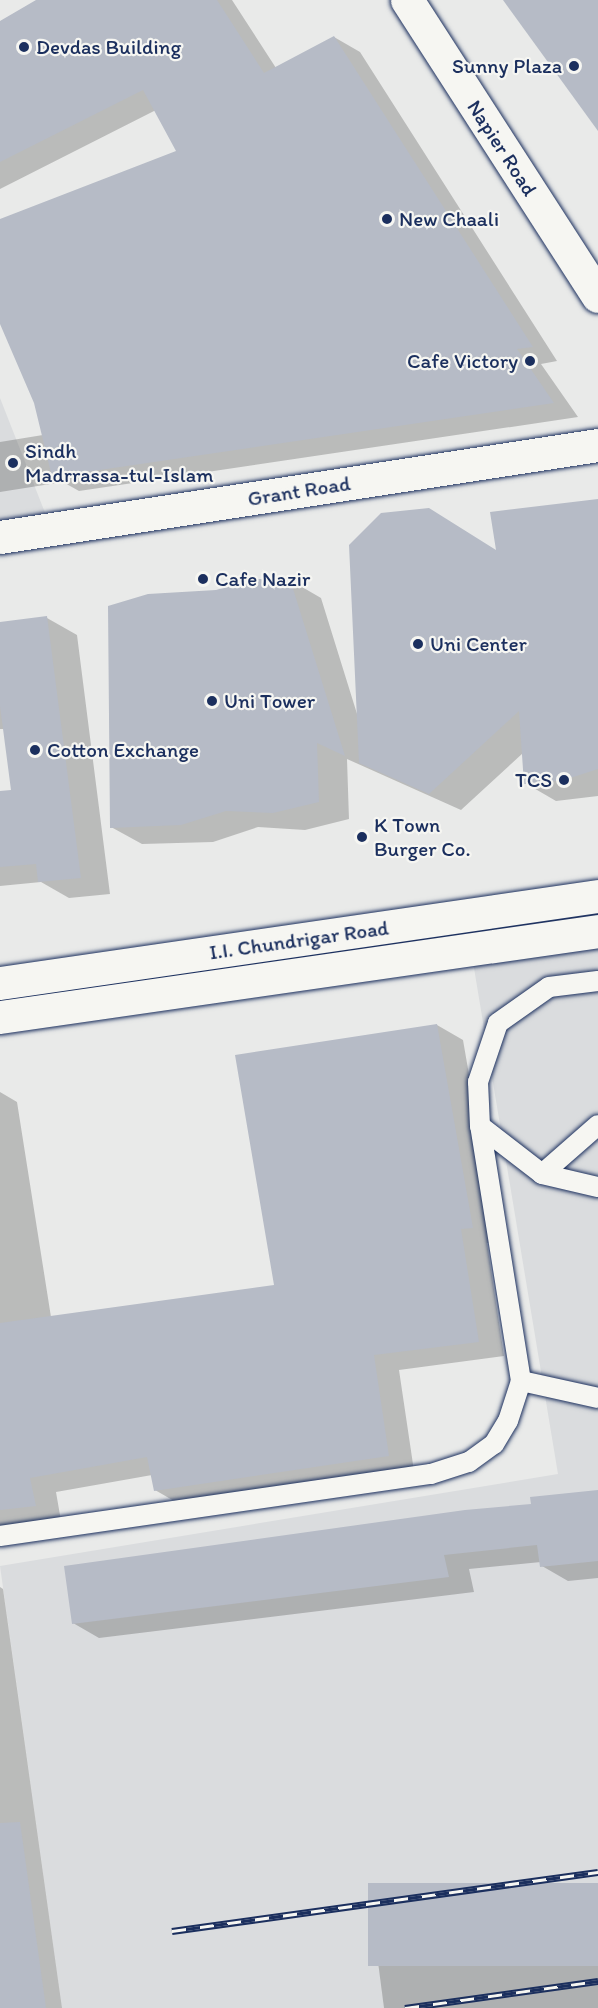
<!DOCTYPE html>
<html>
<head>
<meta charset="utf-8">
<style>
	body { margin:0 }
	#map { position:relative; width:598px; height:2008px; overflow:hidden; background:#e9eae9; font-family:Itim,sans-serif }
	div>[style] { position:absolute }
	.built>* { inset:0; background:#dadcde }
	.shadow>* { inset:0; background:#0003 }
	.building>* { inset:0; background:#b6bbc6; transform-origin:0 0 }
	.roads { filter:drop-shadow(0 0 2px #1b2f5e) drop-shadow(0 0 2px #1b2f5e) }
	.lane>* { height:20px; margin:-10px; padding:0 10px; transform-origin:10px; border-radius:10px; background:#f6f6f2 }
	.secondary>* { height:33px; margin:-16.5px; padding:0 16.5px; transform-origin:16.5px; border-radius:16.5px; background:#f6f6f2 }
	.primary>* { height:33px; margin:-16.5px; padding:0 16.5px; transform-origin:16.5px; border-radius:16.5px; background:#f6f6f2 }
	.rail>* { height:7px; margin-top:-3.5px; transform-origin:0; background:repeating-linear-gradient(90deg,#f6f6f2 0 14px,#1b2f5e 0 28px); box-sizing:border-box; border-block:2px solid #1b2f5e }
	.dots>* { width:16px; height:16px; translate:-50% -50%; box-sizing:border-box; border:3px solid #f6f6f2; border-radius:50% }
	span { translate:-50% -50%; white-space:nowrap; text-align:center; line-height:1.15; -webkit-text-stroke:4.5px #f6f6f2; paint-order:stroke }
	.poi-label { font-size:21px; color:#1b2f5e }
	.left { translate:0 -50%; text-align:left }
	.right { translate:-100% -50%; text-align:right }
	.street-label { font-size:21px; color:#1b2f5e }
</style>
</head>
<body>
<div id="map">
	<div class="built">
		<div style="clip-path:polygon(0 398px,51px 528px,0 536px)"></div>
		<div style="clip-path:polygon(598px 931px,598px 2008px,62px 2008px,0 1566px,558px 1474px,471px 950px)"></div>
	</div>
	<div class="shadow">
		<div style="clip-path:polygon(39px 0,232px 0,276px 68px,334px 37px,360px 52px,557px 361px,541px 364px,578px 417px,79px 491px,63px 482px,0 492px,0 442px,49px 434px,0 320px,0 221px,178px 151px,156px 110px,0 189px,0 23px)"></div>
		<div style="clip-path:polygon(598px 500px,598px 796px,556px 801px,525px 783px,523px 753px,461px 810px,347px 759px,349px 819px,305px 830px,258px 827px,213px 842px,142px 844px,111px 827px,217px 591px,290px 580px,321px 598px,358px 717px,497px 551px)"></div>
		<div style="clip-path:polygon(47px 618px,77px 635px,110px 894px,69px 898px,41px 882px,0 886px,0 793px,13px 791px,5px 729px,0 729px,0 624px)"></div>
		<div style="clip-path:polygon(437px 1025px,463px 1040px,498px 1242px,487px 1243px,504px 1356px,399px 1370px,414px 1471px,181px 1505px,155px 1490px,152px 1475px,56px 1492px,61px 1521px,0 1527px,0 1092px,17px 1102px,51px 1317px,276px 1286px)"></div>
		<div style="clip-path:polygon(598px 1491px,598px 1578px,568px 1581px,542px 1566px,541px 1562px,469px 1569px,474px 1592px,99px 1638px,73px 1623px,532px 1505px)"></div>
		<div style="clip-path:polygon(0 1587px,3px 1589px,62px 2008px,0 2008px)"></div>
		<div style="clip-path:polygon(598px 1884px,598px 2008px,384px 2008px,372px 1916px)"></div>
	</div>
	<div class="building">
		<div style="clip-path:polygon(36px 0,217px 0,264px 73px,334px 36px,533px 347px,517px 349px,554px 403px,52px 477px,34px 403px,0 324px,0 219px,176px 151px,143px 90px,0 162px,0 21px)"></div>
		<div style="clip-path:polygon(503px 0,598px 0,598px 131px)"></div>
		<div style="clip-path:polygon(598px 499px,598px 769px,564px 780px,524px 784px,519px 711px,429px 794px,359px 763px,349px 545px,381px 513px,429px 508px,496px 550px,490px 512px)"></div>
		<div style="clip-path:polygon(253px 579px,290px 579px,345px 756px,317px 743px,319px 802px,273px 813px,226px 811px,181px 825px,110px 828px,108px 606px,148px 594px,216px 590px)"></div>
		<div style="clip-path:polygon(47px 616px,81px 878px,38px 882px,36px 864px,0 867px,0 791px,11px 790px,0 706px,0 622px)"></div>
		<div style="clip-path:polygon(437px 1024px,473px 1228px,461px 1229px,479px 1342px,374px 1355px,389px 1456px,154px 1491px,147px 1457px,30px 1478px,36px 1506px,0 1510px,0 1323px,274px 1285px,235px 1055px)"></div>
		<div style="clip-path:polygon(598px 1490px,598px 1561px,540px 1567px,537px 1545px,444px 1555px,449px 1577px,72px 1624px,64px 1566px,465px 1510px,531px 1504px,530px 1497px)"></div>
		<div style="clip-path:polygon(20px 1822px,46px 2008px,0 2008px,0 1823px)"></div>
		<div style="left:598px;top:1883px;width:83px;height:230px;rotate:90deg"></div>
	</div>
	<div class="roads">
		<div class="lane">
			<div style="left:480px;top:1126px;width:78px;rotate:37.7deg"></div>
			<div style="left:542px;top:1174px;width:57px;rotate:13.1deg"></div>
			<div style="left:542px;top:1174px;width:74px;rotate:-41.2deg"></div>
			<div style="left:521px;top:1381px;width:79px;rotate:12.4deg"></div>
			<div style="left:0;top:1536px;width:435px;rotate:-8.2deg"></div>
			<div style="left:431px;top:1474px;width:40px;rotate:-18deg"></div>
			<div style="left:469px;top:1462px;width:31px;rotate:-36deg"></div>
			<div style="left:494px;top:1444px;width:27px;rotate:-59deg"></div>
			<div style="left:508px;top:1421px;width:42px;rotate:-72deg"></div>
			<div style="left:521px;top:1381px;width:258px;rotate:-99.1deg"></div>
			<div style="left:480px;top:1126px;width:44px;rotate:-92.6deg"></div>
			<div style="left:478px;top:1082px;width:62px;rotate:-71.3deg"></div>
			<div style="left:498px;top:1023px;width:62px;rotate:-35.2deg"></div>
			<div style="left:549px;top:987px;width:49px;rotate:-7deg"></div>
		</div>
		<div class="secondary">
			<div style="left:0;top:537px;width:605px;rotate:-8.75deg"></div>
		</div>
		<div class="primary">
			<div style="left:407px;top:0;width:352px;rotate:57.2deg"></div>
			<div style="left:0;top:983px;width:604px;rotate:-8.28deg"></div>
			<div style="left:0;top:1017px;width:604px;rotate:-8.18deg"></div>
		</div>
	</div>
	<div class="rail">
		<div style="left:172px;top:1931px;width:430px;rotate:-7.9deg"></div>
		<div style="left:405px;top:2008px;width:195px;rotate:-8deg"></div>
	</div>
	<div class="dots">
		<div style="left:24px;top:47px;background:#1b2f5e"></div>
		<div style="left:574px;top:66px;background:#1b2f5e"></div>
		<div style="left:387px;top:219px;background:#1b2f5e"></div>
		<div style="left:530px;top:361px;background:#1b2f5e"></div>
		<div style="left:13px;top:463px;background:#1b2f5e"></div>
		<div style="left:203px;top:579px;background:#1b2f5e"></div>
		<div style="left:418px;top:644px;background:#1b2f5e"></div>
		<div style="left:212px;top:701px;background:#1b2f5e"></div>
		<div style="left:35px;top:750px;background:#1b2f5e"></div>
		<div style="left:564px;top:780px;background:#1b2f5e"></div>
		<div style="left:362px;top:837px;background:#1b2f5e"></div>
	</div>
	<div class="poi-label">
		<span class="left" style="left:36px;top:47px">Devdas Building</span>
		<span class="right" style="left:562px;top:66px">Sunny Plaza</span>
		<span class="left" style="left:399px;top:219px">New Chaali</span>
		<span class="right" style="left:518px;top:361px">Cafe Victory</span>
		<span class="left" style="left:25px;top:463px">Sindh<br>Madrrassa-tul-Islam</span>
		<span class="left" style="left:215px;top:579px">Cafe Nazir</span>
		<span class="left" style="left:430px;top:644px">Uni Center</span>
		<span class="left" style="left:224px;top:701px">Uni Tower</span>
		<span class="left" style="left:47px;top:750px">Cotton Exchange</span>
		<span class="right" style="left:552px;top:780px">TCS</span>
		<span class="left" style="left:374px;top:837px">K Town<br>Burger Co.</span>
	</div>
	<div class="street-label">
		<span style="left:502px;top:148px;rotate:57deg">Napier Road</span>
		<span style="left:299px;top:491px;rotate:-9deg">Grant Road</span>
		<span style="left:299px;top:940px;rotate:-8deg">I.I. Chundrigar Road</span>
	</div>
</div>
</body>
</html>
